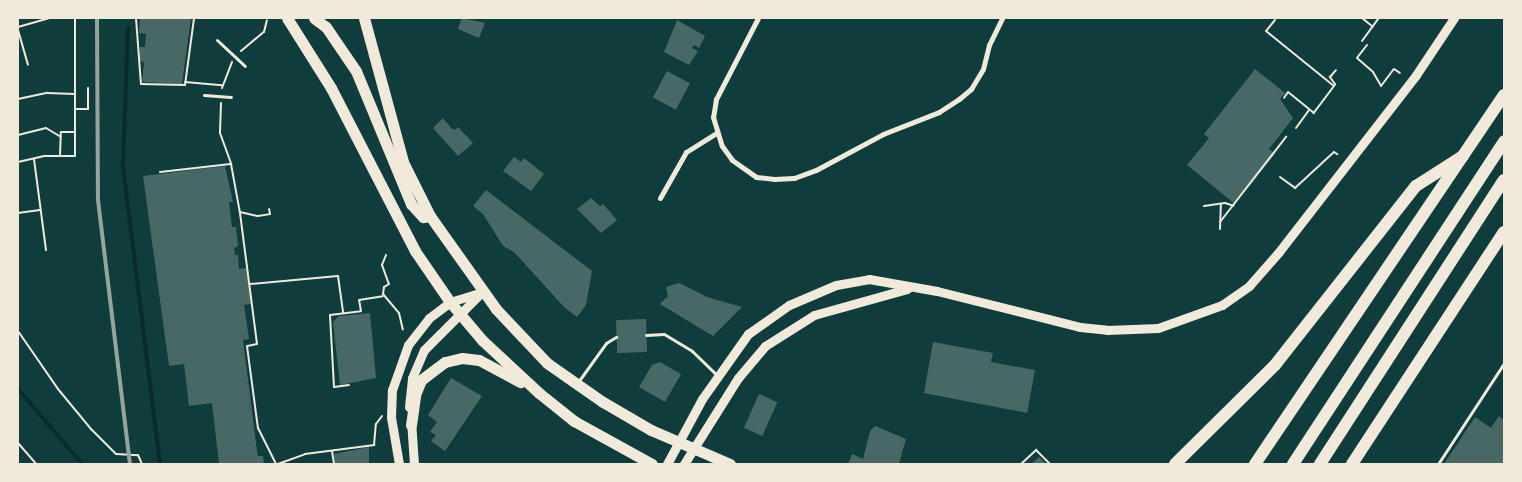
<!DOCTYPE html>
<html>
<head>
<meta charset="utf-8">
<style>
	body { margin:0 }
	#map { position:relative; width:1522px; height:482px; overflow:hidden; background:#0f3d3e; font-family:"PT Sans Narrow",sans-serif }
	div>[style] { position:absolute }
	.stream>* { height:4px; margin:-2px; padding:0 2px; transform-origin:2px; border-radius:2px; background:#0a2a2b }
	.building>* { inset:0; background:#486865; transform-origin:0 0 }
	.path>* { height:2px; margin:-1px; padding:0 1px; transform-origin:1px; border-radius:1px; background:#f1e9da }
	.service>* { height:3px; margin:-1.5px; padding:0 1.5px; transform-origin:1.5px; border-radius:1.5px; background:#f1e9da }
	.minor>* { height:5px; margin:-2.5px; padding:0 2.5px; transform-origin:2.5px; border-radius:2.5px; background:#f1e9da }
	.tertiary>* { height:9px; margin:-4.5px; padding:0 4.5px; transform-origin:4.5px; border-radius:4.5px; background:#f1e9da }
	.primary>* { height:11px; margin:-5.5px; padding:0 5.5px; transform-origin:5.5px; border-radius:5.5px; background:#f1e9da }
	.motorway>* { height:12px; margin:-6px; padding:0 6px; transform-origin:6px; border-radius:6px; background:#f1e9da }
	.rail>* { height:4px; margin:-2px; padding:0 2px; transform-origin:2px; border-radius:2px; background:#97a49c }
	span { translate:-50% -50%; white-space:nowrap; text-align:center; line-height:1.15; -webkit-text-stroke:5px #f1e9da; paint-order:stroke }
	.frame { position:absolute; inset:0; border:19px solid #f1e9da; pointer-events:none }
</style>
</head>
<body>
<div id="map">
	<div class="stream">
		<div style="left:128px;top:28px;width:139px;rotate:92.1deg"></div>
		<div style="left:123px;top:167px;width:299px;rotate:82.9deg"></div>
		<div style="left:18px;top:389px;width:99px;rotate:49.5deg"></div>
	</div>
	<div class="building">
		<div style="clip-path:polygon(140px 18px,191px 18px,182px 84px,142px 82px,144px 62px,139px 61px,140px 47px,145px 47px,146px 34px,139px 33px)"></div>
		<div style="clip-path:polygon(462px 18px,485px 23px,479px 38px,458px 29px)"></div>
		<div style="clip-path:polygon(677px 20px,705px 36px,699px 48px,694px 45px,692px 48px,698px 51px,689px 65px,664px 52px)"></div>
		<div style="clip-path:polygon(1255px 69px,1285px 93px,1280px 99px,1293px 118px,1269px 149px,1275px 154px,1235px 204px,1187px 165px,1209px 138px,1204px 134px)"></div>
		<div style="left:667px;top:71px;width:26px;height:30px;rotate:28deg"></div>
		<div style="clip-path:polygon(443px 118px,451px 128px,455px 130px,458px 127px,473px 143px,458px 156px,433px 128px)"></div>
		<div style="clip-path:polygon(514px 157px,521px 162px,524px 158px,544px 174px,531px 191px,503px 171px)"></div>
		<div style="clip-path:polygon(225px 166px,233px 202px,229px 202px,232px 227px,236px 227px,238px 246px,234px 248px,235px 255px,238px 255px,239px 269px,247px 268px,252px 304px,244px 305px,249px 339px,243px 340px,257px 451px,258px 456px,263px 456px,264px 464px,219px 464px,212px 403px,189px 406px,184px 364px,169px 366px,143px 176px)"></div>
		<div style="clip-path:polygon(486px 190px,592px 271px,586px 305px,577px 317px,564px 307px,514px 252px,503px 246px,483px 214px,473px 206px)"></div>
		<div style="clip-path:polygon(591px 198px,600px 206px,603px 204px,617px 220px,601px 233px,577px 209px)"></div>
		<div style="clip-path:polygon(679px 283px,707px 297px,742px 307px,713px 336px,660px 304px,668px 296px,666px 287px)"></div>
		<div style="clip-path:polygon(370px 313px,376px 378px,340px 385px,333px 322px,339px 316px)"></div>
		<div style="left:646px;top:319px;width:33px;height:30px;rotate:88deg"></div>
		<div style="clip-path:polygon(933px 342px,993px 353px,991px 362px,1035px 370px,1027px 413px,924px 393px)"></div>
		<div style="clip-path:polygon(660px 362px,681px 374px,665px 402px,639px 387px,652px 365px)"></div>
		<div style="clip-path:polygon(451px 378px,482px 396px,445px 451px,431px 441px,436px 435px,430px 432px,437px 422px,428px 415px)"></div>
		<div style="left:759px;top:394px;width:20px;height:37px;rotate:24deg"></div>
		<div style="clip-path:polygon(1499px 416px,1504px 420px,1504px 464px,1444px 464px,1475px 417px,1491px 428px)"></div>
		<div style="clip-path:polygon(875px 426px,906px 439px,899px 464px,848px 464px,852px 454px,863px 459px,870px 431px)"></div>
		<div style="clip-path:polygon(369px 447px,369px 464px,335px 464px,334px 454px)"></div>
		<div style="clip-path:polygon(1039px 457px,1046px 464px,1031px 464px)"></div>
	</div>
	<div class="path">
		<div style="left:136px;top:18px;width:66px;rotate:85.7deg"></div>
		<div style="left:141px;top:84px;width:44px;rotate:1.3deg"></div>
		<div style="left:185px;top:85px;width:68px;rotate:-82.3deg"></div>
		<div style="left:1272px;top:18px;width:1px"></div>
		<div style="left:1362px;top:18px;width:14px;rotate:39deg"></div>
		<div style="left:1275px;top:20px;width:14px;rotate:129deg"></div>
		<div style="left:1266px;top:31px;width:87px;rotate:39deg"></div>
		<div style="left:1334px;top:86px;width:34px;rotate:127deg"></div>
		<div style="left:1314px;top:113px;width:33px;rotate:-141deg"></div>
		<div style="left:1288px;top:92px;width:7px;rotate:124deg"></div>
		<div style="left:18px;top:27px;width:32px;rotate:-16deg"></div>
		<div style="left:18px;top:30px;width:36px;rotate:74deg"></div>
		<div style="left:1362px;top:41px;width:29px;rotate:-54deg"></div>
		<div style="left:1367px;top:45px;width:16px;rotate:128deg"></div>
		<div style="left:1357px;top:58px;width:21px;rotate:41deg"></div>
		<div style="left:1373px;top:72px;width:16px;rotate:60deg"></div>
		<div style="left:1381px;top:86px;width:21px;rotate:-53deg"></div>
		<div style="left:1394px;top:69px;width:7px;rotate:34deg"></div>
		<div style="left:241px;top:51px;width:30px;rotate:-40deg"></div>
		<div style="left:264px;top:32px;width:12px;rotate:-76deg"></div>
		<div style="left:185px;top:82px;width:37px;rotate:5deg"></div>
		<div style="left:1334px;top:86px;width:2px;rotate:-63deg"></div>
		<div style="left:1335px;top:84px;width:9px;rotate:-126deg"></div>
		<div style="left:1330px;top:77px;width:9px;rotate:-49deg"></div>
		<div style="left:222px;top:88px;width:28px;rotate:-69deg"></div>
		<div style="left:18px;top:99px;width:30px;rotate:-12deg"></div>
		<div style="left:47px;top:93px;width:28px;rotate:2deg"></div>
		<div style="left:221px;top:103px;width:30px;rotate:92deg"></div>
		<div style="left:220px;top:133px;width:33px;rotate:70deg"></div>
		<div style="left:231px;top:164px;width:50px;rotate:79.6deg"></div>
		<div style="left:240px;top:213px;width:132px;rotate:82.6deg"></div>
		<div style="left:257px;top:344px;width:10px;rotate:169deg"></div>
		<div style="left:247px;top:346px;width:83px;rotate:82.4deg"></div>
		<div style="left:258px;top:428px;width:40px;rotate:63.4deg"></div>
		<div style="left:75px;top:109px;width:13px"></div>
		<div style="left:88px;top:109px;width:21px;rotate:-90deg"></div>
		<div style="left:1296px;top:128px;width:22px;rotate:-54deg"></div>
		<div style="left:18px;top:135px;width:29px;rotate:-14deg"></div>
		<div style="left:46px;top:128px;width:17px;rotate:31deg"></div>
		<div style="left:60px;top:156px;width:24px;rotate:-88deg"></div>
		<div style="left:61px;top:132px;width:14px"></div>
		<div style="left:34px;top:159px;width:92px;rotate:82.5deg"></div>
		<div style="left:18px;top:162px;width:28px;rotate:-13deg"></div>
		<div style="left:45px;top:156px;width:30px"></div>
		<div style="left:75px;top:156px;width:138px;rotate:-90deg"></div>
		<div style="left:160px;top:172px;width:71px;rotate:-6.4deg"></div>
		<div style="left:1280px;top:177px;width:19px;rotate:36deg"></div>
		<div style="left:1295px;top:188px;width:53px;rotate:-42.7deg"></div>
		<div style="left:1334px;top:152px;width:4px;rotate:34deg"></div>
		<div style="left:1204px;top:206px;width:21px;rotate:-8deg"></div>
		<div style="left:1225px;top:203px;width:9px;rotate:18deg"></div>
		<div style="left:240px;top:212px;width:18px;rotate:13deg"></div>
		<div style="left:258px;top:216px;width:12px;rotate:-9deg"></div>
		<div style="left:270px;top:214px;width:5px;rotate:-101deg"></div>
		<div style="left:18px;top:213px;width:22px;rotate:-8deg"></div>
		<div style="left:1220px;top:222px;width:108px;rotate:-52.2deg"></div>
		<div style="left:1220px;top:229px;width:25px;rotate:-88deg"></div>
		<div style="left:386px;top:255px;width:11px;rotate:112deg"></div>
		<div style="left:382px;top:265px;width:20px;rotate:70deg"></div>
		<div style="left:389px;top:284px;width:6px;rotate:149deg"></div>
		<div style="left:384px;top:287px;width:7px;rotate:98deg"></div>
		<div style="left:383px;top:294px;width:25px;rotate:50deg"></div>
		<div style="left:399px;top:313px;width:17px;rotate:77deg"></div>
		<div style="left:250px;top:284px;width:88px;rotate:-5.2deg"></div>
		<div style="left:338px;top:276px;width:37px;rotate:82deg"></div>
		<div style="left:18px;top:331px;width:70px;rotate:55.4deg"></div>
		<div style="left:58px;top:389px;width:52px;rotate:50.5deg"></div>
		<div style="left:91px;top:429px;width:35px;rotate:45deg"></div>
		<div style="left:116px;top:454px;width:22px;rotate:3deg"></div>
		<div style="left:138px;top:455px;width:10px;rotate:66deg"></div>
		<div style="left:349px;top:385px;width:15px;rotate:172deg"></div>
		<div style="left:334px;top:387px;width:72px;rotate:-93.2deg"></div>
		<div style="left:330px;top:315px;width:31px;rotate:-7deg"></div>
		<div style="left:361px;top:311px;width:11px;rotate:-100deg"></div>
		<div style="left:359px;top:300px;width:24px;rotate:-9deg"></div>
		<div style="left:18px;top:443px;width:28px;rotate:49deg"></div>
		<div style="left:332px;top:451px;width:13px;rotate:81deg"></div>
		<div style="left:278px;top:464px;width:29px;rotate:-20deg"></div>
		<div style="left:305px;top:454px;width:70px;rotate:-7.4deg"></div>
		<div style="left:374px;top:445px;width:21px;rotate:-85deg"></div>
		<div style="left:376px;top:424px;width:10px;rotate:-53deg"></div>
		<div style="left:1021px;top:464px;width:21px;rotate:-43deg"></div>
		<div style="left:1036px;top:450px;width:20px;rotate:45deg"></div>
	</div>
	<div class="service">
		<div style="left:217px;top:40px;width:38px;rotate:43deg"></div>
		<div style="left:204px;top:95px;width:27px;rotate:4deg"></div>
		<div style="left:646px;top:335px;width:18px;rotate:-3deg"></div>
		<div style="left:664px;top:334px;width:33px;rotate:31deg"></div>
		<div style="left:692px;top:351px;width:35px;rotate:44deg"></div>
		<div style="left:578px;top:382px;width:48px;rotate:-54.3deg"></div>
		<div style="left:606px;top:343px;width:12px;rotate:-31deg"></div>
		<div style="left:1438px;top:464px;width:121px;rotate:-56.8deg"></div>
	</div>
	<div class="minor">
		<div style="left:758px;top:18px;width:91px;rotate:117.4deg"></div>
		<div style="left:716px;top:99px;width:18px;rotate:99deg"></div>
		<div style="left:713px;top:117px;width:30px;rotate:73deg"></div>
		<div style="left:722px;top:146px;width:17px;rotate:54deg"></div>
		<div style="left:732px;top:160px;width:29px;rotate:35deg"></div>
		<div style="left:756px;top:177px;width:18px;rotate:6deg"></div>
		<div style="left:774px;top:179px;width:20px;rotate:-3deg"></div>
		<div style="left:794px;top:178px;width:23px;rotate:-20deg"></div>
		<div style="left:816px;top:170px;width:76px;rotate:-28.2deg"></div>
		<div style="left:883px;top:134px;width:60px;rotate:-21.4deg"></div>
		<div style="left:939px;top:112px;width:24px;rotate:-33deg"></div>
		<div style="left:959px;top:99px;width:16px;rotate:-40deg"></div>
		<div style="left:971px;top:89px;width:23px;rotate:-59deg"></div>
		<div style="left:983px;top:69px;width:25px;rotate:-76deg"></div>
		<div style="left:989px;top:45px;width:30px;rotate:-64deg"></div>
		<div style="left:660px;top:198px;width:53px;rotate:-60.5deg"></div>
		<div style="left:686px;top:152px;width:36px;rotate:-32deg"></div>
	</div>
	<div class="tertiary">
		<div style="left:409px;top:407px;width:29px;rotate:-84deg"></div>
		<div style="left:412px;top:378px;width:30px;rotate:-67deg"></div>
		<div style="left:424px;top:350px;width:79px;rotate:-45deg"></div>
		<div style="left:411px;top:420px;width:44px;rotate:86.1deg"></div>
		<div style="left:399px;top:464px;width:48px;rotate:-99.7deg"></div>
		<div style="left:391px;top:417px;width:27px;rotate:-88deg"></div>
		<div style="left:392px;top:390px;width:48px;rotate:-70.4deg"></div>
		<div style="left:408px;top:345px;width:34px;rotate:-52deg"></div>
		<div style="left:429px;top:318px;width:26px;rotate:-37deg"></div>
		<div style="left:450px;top:302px;width:34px;rotate:-17deg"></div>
		<div style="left:667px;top:464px;width:74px;rotate:-61.7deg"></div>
		<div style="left:702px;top:399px;width:80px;rotate:-54.7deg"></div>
		<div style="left:748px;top:334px;width:50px;rotate:-35.3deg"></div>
		<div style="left:789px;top:305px;width:51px;rotate:-23.1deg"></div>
		<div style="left:836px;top:285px;width:34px;rotate:-10deg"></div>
		<div style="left:869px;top:279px;width:69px;rotate:10deg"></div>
		<div style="left:937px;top:291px;width:147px;rotate:14.1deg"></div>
		<div style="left:1080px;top:327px;width:27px;rotate:6deg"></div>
		<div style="left:1107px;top:330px;width:51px;rotate:-2.2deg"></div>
		<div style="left:1158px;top:328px;width:68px;rotate:-19.8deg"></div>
		<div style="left:1222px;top:305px;width:33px;rotate:-35deg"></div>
		<div style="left:1249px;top:286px;width:44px;rotate:-48.7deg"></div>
		<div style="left:1278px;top:253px;width:225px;rotate:-52.2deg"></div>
		<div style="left:1416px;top:75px;width:69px;rotate:-56.3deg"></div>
		<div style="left:684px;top:464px;width:102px;rotate:-57.9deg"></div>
		<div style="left:738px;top:378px;width:42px;rotate:-49.8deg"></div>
		<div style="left:765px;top:346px;width:58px;rotate:-32.3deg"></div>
		<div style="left:814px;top:315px;width:97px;rotate:-15.6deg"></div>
	</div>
	<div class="primary">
		<div style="left:287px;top:18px;width:83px;rotate:57.8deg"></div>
		<div style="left:331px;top:88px;width:183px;rotate:62.7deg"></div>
		<div style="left:415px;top:251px;width:62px;rotate:55.5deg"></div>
		<div style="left:450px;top:302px;width:50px;rotate:49.9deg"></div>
		<div style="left:482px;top:340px;width:78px;rotate:42.9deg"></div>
		<div style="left:539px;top:393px;width:45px;rotate:38.7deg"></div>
		<div style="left:574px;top:421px;width:89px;rotate:28.9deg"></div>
		<div style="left:314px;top:18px;width:15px;rotate:37deg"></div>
		<div style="left:326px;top:27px;width:53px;rotate:55.7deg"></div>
		<div style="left:356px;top:71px;width:144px;rotate:67.5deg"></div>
		<div style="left:411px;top:204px;width:18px;rotate:47deg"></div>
		<div style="left:423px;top:217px;width:7px;rotate:-8deg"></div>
		<div style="left:364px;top:18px;width:149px;rotate:74.8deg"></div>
		<div style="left:403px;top:162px;width:60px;rotate:63.4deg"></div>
		<div style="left:430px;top:216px;width:114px;rotate:54.6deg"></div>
		<div style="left:496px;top:309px;width:74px;rotate:46.6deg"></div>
		<div style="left:547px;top:363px;width:68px;rotate:34.9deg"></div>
		<div style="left:603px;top:402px;width:56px;rotate:30.3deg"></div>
		<div style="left:651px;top:430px;width:86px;rotate:23.3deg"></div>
		<div style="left:411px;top:425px;width:30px;rotate:-82deg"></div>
		<div style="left:415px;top:395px;width:16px;rotate:-68deg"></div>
		<div style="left:421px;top:380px;width:30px;rotate:-37deg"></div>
		<div style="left:445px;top:362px;width:17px;rotate:-13deg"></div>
		<div style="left:462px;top:358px;width:17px;rotate:7deg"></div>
		<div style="left:479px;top:360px;width:47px;rotate:28.2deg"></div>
	</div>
	<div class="motorway">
		<div style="left:1175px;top:464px;width:141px;rotate:-44.7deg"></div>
		<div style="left:1275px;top:365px;width:228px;rotate:-51.8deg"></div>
		<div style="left:1416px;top:186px;width:56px;rotate:-32.6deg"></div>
		<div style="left:1255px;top:464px;width:445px;rotate:-56deg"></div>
		<div style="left:1293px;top:464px;width:386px;rotate:-56.8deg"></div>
		<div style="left:1320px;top:464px;width:338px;rotate:-57.1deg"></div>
		<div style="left:1352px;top:464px;width:277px;rotate:-56.8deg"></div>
	</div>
	<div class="rail">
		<div style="left:97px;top:18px;width:182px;rotate:89.7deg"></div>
		<div style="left:98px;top:200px;width:266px;rotate:83.1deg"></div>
	</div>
	<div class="frame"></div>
</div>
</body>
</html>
